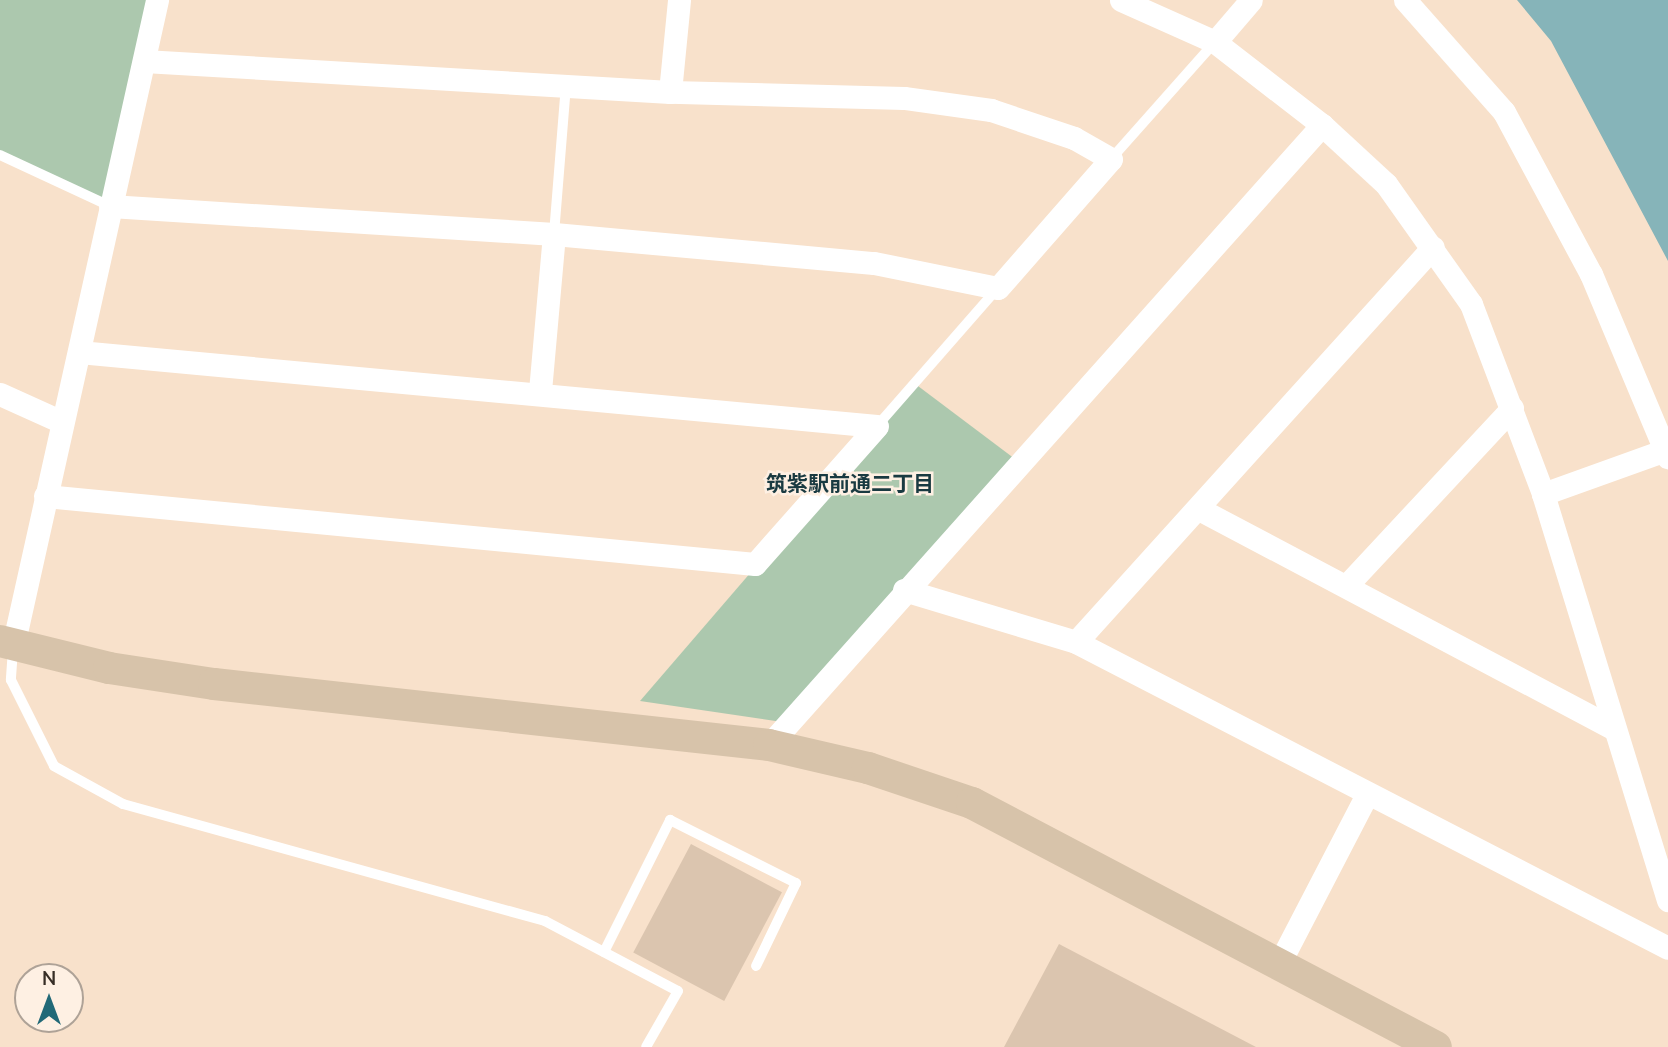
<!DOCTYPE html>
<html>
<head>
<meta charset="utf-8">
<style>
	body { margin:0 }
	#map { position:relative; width:1668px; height:1047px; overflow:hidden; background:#f8e1cb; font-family:"Nunito Sans","Noto Sans JP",sans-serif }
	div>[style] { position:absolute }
	.green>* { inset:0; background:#acc8ae }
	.water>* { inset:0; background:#86b4b9 }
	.building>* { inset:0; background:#dbc5af; transform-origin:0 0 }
	.lane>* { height:10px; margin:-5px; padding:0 5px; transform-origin:5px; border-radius:5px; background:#fff }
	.street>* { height:23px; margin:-11.5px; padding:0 11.5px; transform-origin:11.5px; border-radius:11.5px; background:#fff }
	.secondary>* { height:32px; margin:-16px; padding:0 16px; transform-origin:16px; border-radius:16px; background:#d7c3aa }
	span { translate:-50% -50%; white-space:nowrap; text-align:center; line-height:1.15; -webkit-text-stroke:5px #fef0e3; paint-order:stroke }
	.neighbourhood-label { font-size:21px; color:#193a41; font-weight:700 }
	.north { position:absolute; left:14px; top:963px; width:70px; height:70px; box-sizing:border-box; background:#fef0e3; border:2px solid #aea297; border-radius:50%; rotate:0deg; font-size:19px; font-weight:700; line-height:28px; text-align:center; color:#372e26 }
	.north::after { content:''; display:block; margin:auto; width:24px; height:32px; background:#226977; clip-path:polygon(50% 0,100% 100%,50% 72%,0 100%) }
</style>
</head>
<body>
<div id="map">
	<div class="green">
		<div style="clip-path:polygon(0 0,155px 0,110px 206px,0 155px)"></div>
		<div style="clip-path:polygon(914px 383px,1019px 462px,789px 723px,640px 701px)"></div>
	</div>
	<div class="water">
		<div style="clip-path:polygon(1517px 0,1668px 0,1668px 261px,1551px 41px)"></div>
	</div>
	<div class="building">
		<div style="left:691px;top:844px;width:103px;height:123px;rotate:28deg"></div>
		<div style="clip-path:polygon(1059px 944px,1256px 1047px,1004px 1047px)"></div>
	</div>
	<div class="lane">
		<div style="left:0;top:155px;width:121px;rotate:24.9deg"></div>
		<div style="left:1111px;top:159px;width:157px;rotate:-48.4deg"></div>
		<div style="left:554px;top:234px;width:148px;rotate:-85.4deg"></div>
		<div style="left:877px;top:426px;width:182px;rotate:-48.8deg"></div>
		<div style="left:13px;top:649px;width:31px;rotate:94deg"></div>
		<div style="left:11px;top:680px;width:96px;rotate:63.4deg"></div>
		<div style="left:54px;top:766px;width:79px;rotate:28.8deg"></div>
		<div style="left:123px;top:804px;width:438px;rotate:15.5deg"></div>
		<div style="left:545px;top:921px;width:150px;rotate:27.8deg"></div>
		<div style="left:678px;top:991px;width:64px;rotate:119.7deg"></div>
		<div style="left:604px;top:952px;width:148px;rotate:-63.4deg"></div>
		<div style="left:670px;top:820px;width:141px;rotate:26.6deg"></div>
		<div style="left:796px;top:883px;width:92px;rotate:115.7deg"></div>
	</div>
	<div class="street">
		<div style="left:1121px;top:0;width:103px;rotate:24.1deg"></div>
		<div style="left:1215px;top:42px;width:135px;rotate:37.8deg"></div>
		<div style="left:1322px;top:125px;width:87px;rotate:42.7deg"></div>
		<div style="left:1386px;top:184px;width:147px;rotate:54.7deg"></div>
		<div style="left:1471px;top:304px;width:203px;rotate:69.2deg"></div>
		<div style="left:1543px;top:494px;width:425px;rotate:72.9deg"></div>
		<div style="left:1405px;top:0;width:149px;rotate:48.5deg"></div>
		<div style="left:1504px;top:112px;width:184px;rotate:61.8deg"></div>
		<div style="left:1591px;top:274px;width:199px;rotate:67.2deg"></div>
		<div style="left:1215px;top:42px;width:55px;rotate:-49.4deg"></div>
		<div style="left:670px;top:92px;width:92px;rotate:-84.4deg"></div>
		<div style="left:110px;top:206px;width:445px;rotate:3.6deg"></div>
		<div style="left:554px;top:234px;width:321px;rotate:5.2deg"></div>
		<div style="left:874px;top:263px;width:126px;rotate:11.4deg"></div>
		<div style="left:998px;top:288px;width:171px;rotate:-48.8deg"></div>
		<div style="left:1111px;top:159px;width:43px;rotate:-150.4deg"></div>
		<div style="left:1074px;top:138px;width:88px;rotate:-161.4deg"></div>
		<div style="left:991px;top:110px;width:88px;rotate:-172.1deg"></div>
		<div style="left:904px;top:98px;width:234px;rotate:-178.5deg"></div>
		<div style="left:670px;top:92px;width:527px;rotate:-176.63deg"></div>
		<div style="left:79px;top:352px;width:801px;rotate:5.3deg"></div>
		<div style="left:540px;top:391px;width:158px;rotate:-84.9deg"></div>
		<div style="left:0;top:394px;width:68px;rotate:24.3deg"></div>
		<div style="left:1543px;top:494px;width:130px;rotate:-19.8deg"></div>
		<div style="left:45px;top:496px;width:713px;rotate:5.47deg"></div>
		<div style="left:755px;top:564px;width:184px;rotate:-48.5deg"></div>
		<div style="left:1199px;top:509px;width:468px;rotate:27.9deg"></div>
		<div style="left:1347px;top:585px;width:242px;rotate:-47deg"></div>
		<div style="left:904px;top:590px;width:180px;rotate:16.8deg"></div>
		<div style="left:1076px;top:642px;width:666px;rotate:27.33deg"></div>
		<div style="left:1076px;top:642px;width:532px;rotate:-47.89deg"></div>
		<div style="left:13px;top:646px;width:662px;rotate:-77.43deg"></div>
		<div style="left:769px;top:745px;width:831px;rotate:-48.27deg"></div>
		<div style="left:1279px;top:964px;width:191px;rotate:-62.6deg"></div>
	</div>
	<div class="secondary">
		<div style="left:0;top:641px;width:112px;rotate:13.9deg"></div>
		<div style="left:109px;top:668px;width:106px;rotate:8.7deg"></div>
		<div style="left:214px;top:684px;width:558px;rotate:6.27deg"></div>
		<div style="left:769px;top:745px;width:102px;rotate:13.1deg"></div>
		<div style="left:868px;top:768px;width:110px;rotate:18.6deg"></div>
		<div style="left:972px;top:803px;width:524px;rotate:27.74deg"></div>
	</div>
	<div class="neighbourhood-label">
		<span style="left:850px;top:484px">筑紫駅前通二丁目</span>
	</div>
	<div class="north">N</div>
</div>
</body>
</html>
